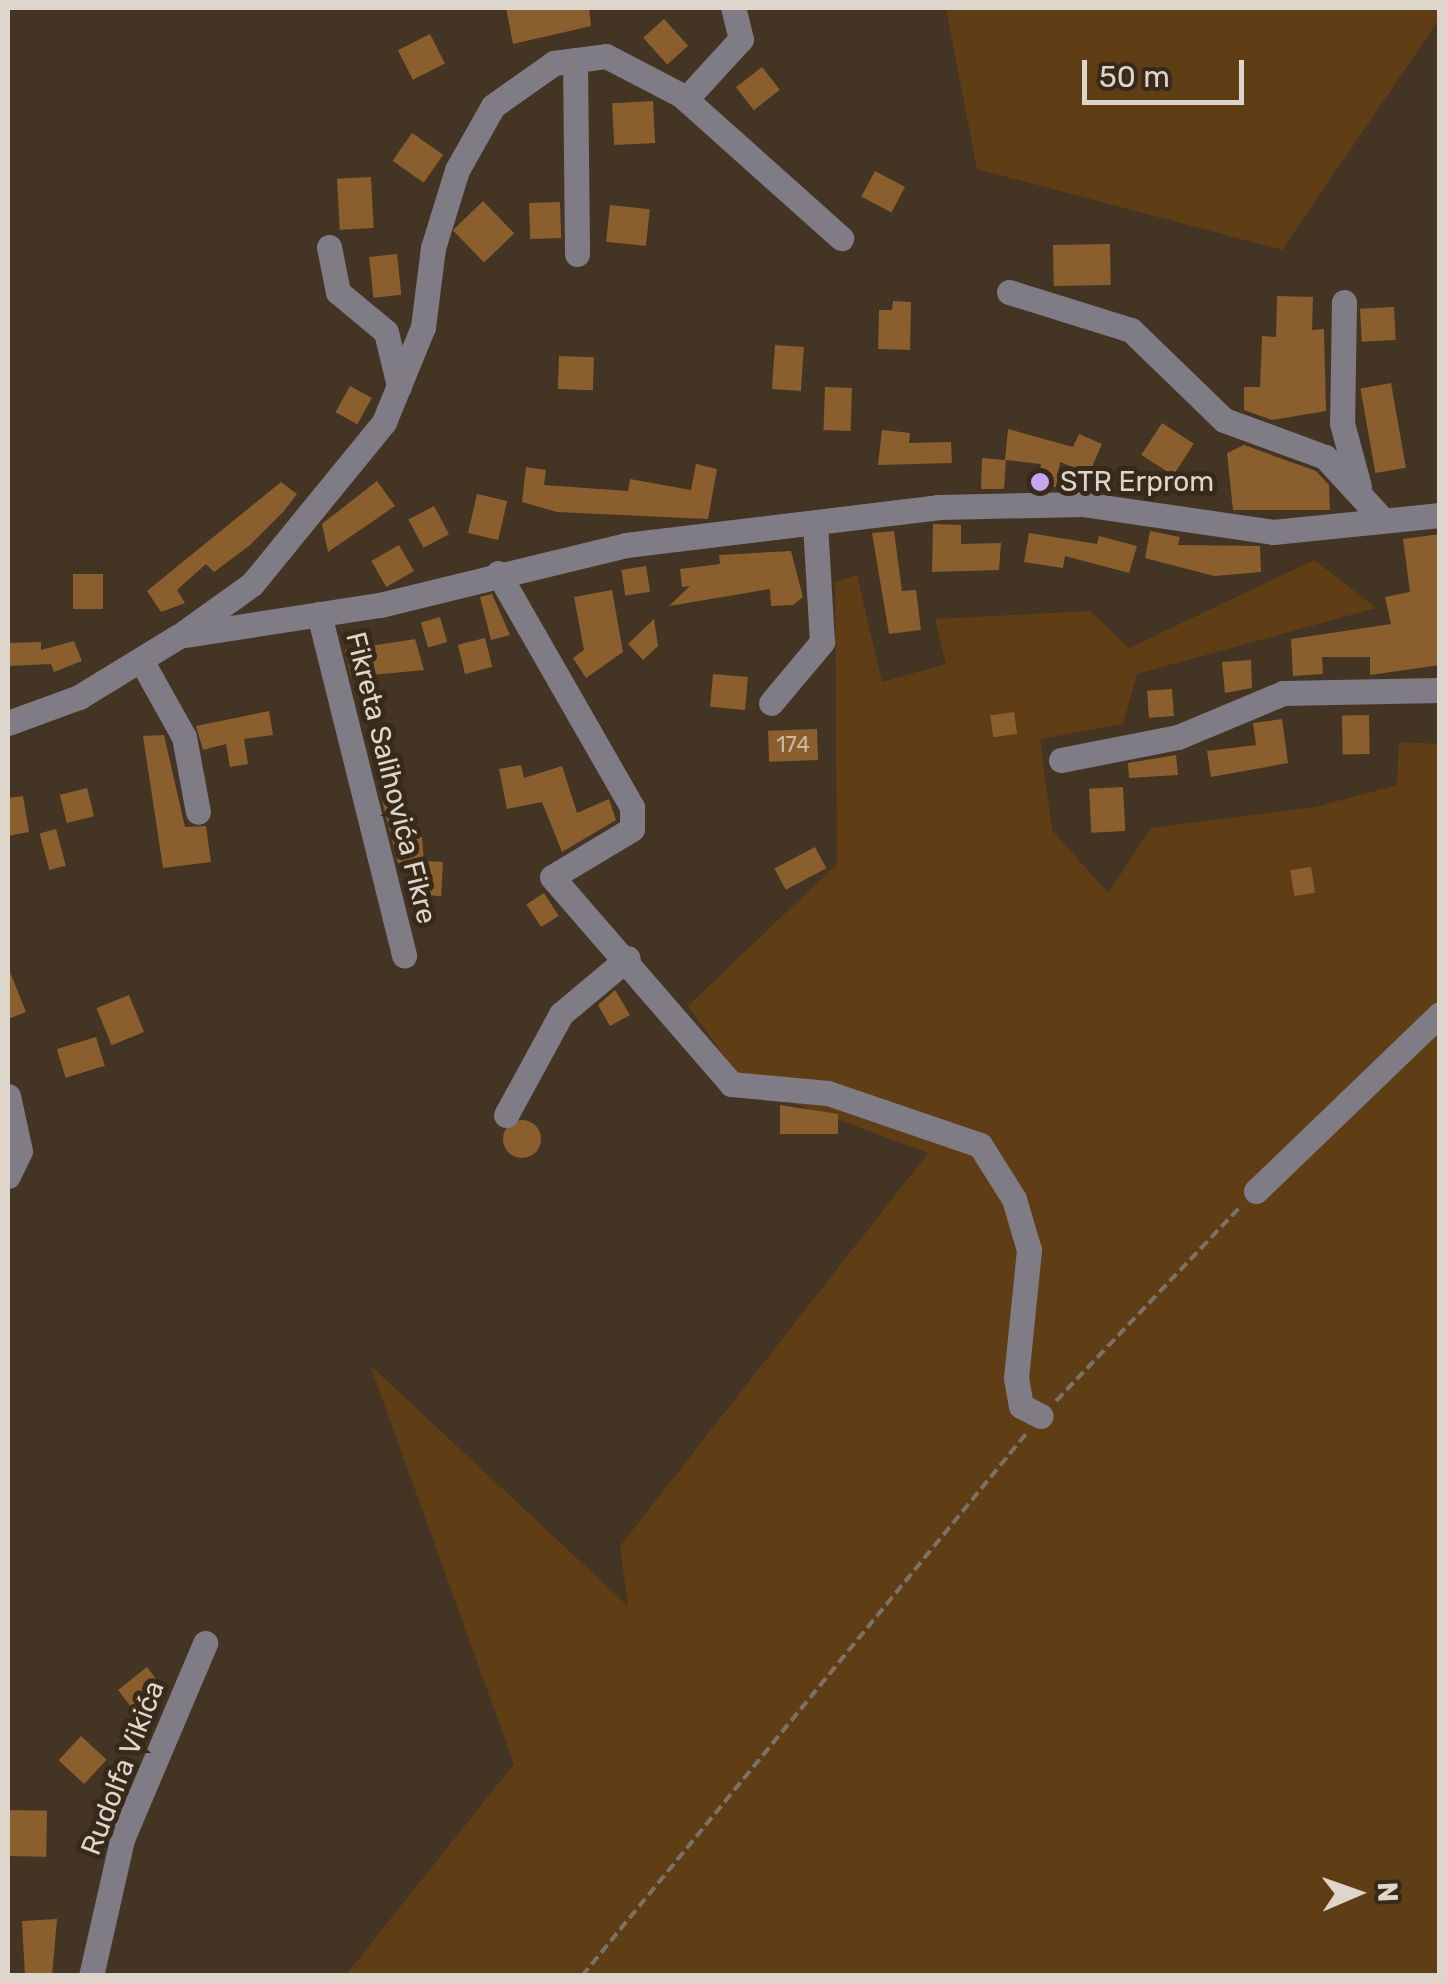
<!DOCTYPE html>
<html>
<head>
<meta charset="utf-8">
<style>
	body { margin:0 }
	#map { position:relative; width:1447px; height:1983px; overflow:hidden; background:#433424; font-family:Rubik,sans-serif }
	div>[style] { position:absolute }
	.green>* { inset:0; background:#5f3e16 }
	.building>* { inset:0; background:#8a5f2d; transform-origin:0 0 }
	.round { border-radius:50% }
	.path>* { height:4px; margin-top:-2px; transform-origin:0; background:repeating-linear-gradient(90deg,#7d7163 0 10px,transparent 0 15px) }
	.minor>* { height:25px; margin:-12.5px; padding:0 12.5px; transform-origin:12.5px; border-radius:12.5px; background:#807c86 }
	.dots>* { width:28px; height:28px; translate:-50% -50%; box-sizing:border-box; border:5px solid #382a1a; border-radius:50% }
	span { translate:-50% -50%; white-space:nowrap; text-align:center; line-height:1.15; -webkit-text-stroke:10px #382a1a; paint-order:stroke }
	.number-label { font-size:22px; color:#c9b8a4 }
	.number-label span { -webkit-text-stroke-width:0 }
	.poi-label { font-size:28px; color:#ded5cb }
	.left { translate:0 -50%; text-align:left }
	.street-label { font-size:28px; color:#ded5cb }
	.frame { position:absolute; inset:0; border:10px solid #ded5cb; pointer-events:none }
	.north { position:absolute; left:1307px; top:1843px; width:100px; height:100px; -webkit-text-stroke:8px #382a1a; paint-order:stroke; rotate:88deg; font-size:28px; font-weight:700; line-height:40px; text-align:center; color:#ded5cb }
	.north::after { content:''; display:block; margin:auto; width:35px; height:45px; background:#ded5cb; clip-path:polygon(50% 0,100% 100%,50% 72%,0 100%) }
	.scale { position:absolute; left:1082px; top:60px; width:162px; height:45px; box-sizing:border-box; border:5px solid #ded5cb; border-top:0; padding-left:12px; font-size:30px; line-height:35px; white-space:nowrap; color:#ded5cb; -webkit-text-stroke:8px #382a1a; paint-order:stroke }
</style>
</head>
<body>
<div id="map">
	<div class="green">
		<div style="clip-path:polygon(946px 8px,1439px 8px,1440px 18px,1282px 250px,977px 169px)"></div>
		<div style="clip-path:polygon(1314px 560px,1376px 608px,1137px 674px,1123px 724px,1040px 739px,1052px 830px,1108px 893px,1151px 828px,1315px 807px,1397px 785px,1399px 742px,1439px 744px,1439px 1975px,345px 1976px,514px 1764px,370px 1365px,628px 1606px,620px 1546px,928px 1153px,745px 1085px,688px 1006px,837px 864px,835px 582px,857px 575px,882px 682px,946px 664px,935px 619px,1090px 611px,1129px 648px)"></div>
	</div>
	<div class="building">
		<div style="clip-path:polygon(506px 8px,589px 8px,591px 26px,513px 44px)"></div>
		<div style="left:664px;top:19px;width:36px;height:28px;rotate:48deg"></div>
		<div style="left:430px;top:34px;width:33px;height:36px;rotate:63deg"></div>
		<div style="left:762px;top:67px;width:29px;height:33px;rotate:52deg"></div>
		<div style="left:653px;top:101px;width:42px;height:41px;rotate:87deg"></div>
		<div style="left:412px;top:133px;width:38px;height:34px;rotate:35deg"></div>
		<div style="left:875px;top:171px;width:34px;height:29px;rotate:28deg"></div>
		<div style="left:371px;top:177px;width:51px;height:34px;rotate:87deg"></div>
		<div style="left:483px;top:201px;width:45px;height:42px;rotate:46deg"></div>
		<div style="left:560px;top:202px;width:36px;height:31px;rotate:88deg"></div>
		<div style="left:610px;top:205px;width:40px;height:37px;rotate:6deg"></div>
		<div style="left:1110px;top:244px;width:41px;height:57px;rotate:89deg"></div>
		<div style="left:397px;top:254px;width:41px;height:28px;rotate:84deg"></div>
		<div style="clip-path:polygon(1277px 296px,1313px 297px,1312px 330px,1324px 329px,1326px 411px,1272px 420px,1244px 410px,1244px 387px,1260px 387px,1262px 336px,1276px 337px)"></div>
		<div style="clip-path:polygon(893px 301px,911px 302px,910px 350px,878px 349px,879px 310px,892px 310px)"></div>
		<div style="left:1394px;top:307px;width:33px;height:34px;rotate:87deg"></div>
		<div style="left:775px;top:345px;width:29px;height:44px;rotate:4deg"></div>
		<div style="left:559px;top:356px;width:35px;height:33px;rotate:2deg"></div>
		<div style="left:1391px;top:383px;width:86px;height:31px;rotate:80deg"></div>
		<div style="left:350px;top:386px;width:25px;height:30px;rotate:29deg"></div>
		<div style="left:825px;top:387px;width:27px;height:43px;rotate:2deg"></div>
		<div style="left:1162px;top:423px;width:38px;height:38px;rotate:33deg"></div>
		<div style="clip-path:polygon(1008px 429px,1073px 447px,1079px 434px,1102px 444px,1089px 474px,1060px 462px,1056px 487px,1038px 484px,1041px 464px,1006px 460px,1004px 489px,981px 489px,982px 458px,1005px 460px)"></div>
		<div style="clip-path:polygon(882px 430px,910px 433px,909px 443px,951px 442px,952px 463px,878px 465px)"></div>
		<div style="clip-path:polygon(1244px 445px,1316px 471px,1329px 485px,1330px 510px,1233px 510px,1227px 453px)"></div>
		<div style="clip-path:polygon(696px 464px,717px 469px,708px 519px,557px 512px,522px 502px,526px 467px,546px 470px,544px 485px,628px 491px,630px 479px,691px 490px)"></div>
		<div style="clip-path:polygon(377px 481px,395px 506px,328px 552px,322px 524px)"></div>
		<div style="clip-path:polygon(281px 482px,297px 494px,284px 511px,249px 546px,214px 572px,206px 564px,177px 590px,185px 603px,161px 612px,147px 591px)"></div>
		<div style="left:477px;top:494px;width:31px;height:40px;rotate:13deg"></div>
		<div style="left:434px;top:506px;width:32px;height:29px;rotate:62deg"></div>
		<div style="clip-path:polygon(933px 524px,961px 525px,961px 544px,1001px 543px,999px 570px,932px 572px)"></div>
		<div style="clip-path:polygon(894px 531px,902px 591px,916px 590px,921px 630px,889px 634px,872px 533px)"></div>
		<div style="clip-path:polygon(1150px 531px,1180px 537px,1178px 545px,1260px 546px,1261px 572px,1214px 576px,1145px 558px)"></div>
		<div style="clip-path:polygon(1029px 533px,1097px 544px,1099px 536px,1137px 546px,1129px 573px,1065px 556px,1063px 568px,1024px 562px)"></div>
		<div style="clip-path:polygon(1440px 534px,1440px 665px,1370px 675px,1370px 657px,1322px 657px,1323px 674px,1293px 676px,1291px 639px,1391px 624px,1385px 597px,1410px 592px,1403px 539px)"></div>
		<div style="left:399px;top:545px;width:30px;height:32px;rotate:60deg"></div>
		<div style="clip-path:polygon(791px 551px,803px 597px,793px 605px,771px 606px,770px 589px,669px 606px,690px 586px,682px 587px,680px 569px,720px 564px,719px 555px)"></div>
		<div style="left:646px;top:566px;width:26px;height:25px;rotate:81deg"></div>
		<div style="left:73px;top:574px;width:30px;height:35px"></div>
		<div style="clip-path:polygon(612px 590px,623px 652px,586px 678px,573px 658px,584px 650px,574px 597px)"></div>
		<div style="clip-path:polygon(492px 594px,510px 635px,491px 640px,480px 597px)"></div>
		<div style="left:440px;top:617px;width:26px;height:20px;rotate:74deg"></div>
		<div style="clip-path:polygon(654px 619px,658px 646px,643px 660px,628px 644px)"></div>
		<div style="left:485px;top:638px;width:30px;height:28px;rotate:76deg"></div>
		<div style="clip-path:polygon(415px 639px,424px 670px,351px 677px,345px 650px)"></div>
		<div style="clip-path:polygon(74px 641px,82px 661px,54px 672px,51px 664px,8px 666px,8px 643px,41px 642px,41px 650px)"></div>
		<div style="clip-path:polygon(1251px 660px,1252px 688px,1225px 693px,1222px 662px)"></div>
		<div style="left:713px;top:674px;width:35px;height:33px;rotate:5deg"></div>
		<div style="left:1172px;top:689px;width:27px;height:25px;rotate:86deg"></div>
		<div style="clip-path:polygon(269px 711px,273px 735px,244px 739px,248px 764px,230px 767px,226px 744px,203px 750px,196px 726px)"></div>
		<div style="left:1014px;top:712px;width:22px;height:24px;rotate:82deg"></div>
		<div style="left:1369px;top:715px;width:39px;height:27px;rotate:89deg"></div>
		<div style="clip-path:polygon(1282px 719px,1288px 763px,1211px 777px,1207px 751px,1256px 745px,1253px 723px)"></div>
		<div style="left:817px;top:729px;width:31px;height:49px;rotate:88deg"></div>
		<div style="clip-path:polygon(164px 735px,185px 827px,206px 826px,211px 862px,163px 868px,143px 736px)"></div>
		<div style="clip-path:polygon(1176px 755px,1178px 775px,1129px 778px,1128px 763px)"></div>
		<div style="clip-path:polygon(521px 765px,524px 778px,562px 766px,577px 813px,609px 799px,616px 820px,562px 852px,542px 802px,507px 809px,499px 769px)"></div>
		<div style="left:1123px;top:787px;width:44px;height:34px;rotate:87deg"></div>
		<div style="left:87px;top:788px;width:29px;height:28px;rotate:76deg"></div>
		<div style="clip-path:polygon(403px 792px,412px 838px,422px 837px,424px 861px,398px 863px,381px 796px)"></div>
		<div style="clip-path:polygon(23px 796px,29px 832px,8px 836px,8px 798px)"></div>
		<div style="left:56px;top:829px;width:38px;height:17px;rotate:75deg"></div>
		<div style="left:815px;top:847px;width:24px;height:46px;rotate:62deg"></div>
		<div style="left:424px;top:861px;width:19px;height:34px;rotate:3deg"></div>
		<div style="left:1311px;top:867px;width:26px;height:21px;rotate:81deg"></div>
		<div style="left:544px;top:893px;width:27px;height:21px;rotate:57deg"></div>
		<div style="clip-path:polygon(8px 967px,26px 1012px,8px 1019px)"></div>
		<div style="clip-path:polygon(615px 990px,630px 1015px,610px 1026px,598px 1005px)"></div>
		<div style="left:129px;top:995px;width:40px;height:35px;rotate:68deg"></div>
		<div style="left:96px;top:1037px;width:30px;height:41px;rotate:73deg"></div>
		<div style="clip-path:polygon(780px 1105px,838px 1114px,838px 1134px,780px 1134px)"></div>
		<div class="round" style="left:503px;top:1120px;width:38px;height:38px"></div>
		<div style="clip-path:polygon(147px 1667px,166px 1692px,141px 1720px,118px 1690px)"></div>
		<div style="left:81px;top:1736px;width:35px;height:33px;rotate:43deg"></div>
		<div style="left:8px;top:1810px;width:39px;height:46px;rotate:1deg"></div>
		<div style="clip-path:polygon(57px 1919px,52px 1976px,25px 1976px,22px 1921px)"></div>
	</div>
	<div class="path">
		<div style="left:1056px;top:1401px;width:270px;rotate:-46.5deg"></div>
		<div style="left:582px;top:1976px;width:701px;rotate:-50.68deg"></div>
	</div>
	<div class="minor">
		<div style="left:575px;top:60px;width:194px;rotate:89.4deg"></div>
		<div style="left:686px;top:99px;width:81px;rotate:-47.5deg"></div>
		<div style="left:741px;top:39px;width:32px;rotate:-104deg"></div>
		<div style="left:329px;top:247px;width:46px;rotate:78.7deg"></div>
		<div style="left:338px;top:292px;width:62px;rotate:39.8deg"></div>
		<div style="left:386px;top:332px;width:56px;rotate:76.5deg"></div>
		<div style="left:1009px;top:292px;width:128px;rotate:17.3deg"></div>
		<div style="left:1131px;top:330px;width:129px;rotate:44.1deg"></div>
		<div style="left:1224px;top:420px;width:108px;rotate:20.1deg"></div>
		<div style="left:1325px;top:457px;width:84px;rotate:47.4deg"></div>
		<div style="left:1344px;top:302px;width:121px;rotate:90.9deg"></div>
		<div style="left:1342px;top:423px;width:66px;rotate:75.1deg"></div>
		<div style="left:498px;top:573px;width:270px;rotate:60.2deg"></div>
		<div style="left:632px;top:807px;width:22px;rotate:90deg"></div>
		<div style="left:632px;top:829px;width:93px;rotate:149deg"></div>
		<div style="left:552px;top:877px;width:274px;rotate:49.1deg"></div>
		<div style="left:731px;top:1084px;width:97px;rotate:5.3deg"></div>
		<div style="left:828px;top:1093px;width:161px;rotate:18.9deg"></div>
		<div style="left:980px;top:1145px;width:64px;rotate:57.8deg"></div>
		<div style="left:1014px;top:1199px;width:53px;rotate:73.6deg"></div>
		<div style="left:1029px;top:1250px;width:129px;rotate:95.8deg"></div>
		<div style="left:1016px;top:1378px;width:28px;rotate:80deg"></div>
		<div style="left:1021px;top:1406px;width:22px;rotate:27deg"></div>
		<div style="left:319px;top:614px;width:352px;rotate:76deg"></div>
		<div style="left:185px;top:632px;width:82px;rotate:-35.6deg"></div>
		<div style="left:252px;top:584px;width:209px;rotate:-50.8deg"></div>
		<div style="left:384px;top:422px;width:103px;rotate:-67.7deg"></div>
		<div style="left:423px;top:327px;width:80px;rotate:-82.8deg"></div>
		<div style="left:433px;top:248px;width:82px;rotate:-72.9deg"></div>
		<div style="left:457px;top:170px;width:73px;rotate:-60.6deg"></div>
		<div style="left:493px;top:106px;width:75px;rotate:-35.2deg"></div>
		<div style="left:554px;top:63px;width:52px;rotate:-7.7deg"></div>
		<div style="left:606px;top:56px;width:85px;rotate:27.5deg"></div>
		<div style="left:681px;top:95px;width:215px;rotate:41.8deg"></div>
		<div style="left:141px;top:660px;width:88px;rotate:60.8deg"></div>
		<div style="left:184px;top:737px;width:76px;rotate:79.4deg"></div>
		<div style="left:771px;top:703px;width:80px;rotate:-50.1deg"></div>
		<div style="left:822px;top:642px;width:117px;rotate:-93.4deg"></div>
		<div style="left:8px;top:723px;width:76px;rotate:-20.1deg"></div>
		<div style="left:79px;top:697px;width:117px;rotate:-31.4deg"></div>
		<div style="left:179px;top:636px;width:203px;rotate:-8.8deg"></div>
		<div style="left:380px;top:605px;width:253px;rotate:-13.7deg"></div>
		<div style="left:626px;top:545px;width:314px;rotate:-6.9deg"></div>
		<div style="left:938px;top:507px;width:144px;rotate:-1.2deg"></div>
		<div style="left:1082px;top:504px;width:193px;rotate:8.3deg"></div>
		<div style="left:1273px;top:532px;width:168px;rotate:-5.8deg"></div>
		<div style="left:1061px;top:760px;width:119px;rotate:-11.1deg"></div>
		<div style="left:1178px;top:737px;width:114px;rotate:-22.7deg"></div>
		<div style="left:1283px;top:693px;width:157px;rotate:-1.1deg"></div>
		<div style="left:8px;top:1096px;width:56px;rotate:77.7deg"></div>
		<div style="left:20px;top:1151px;width:28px;rotate:116deg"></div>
		<div style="left:506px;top:1115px;width:115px;rotate:-61.4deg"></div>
		<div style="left:561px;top:1014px;width:87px;rotate:-39.9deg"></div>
		<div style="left:1256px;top:1191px;width:255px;rotate:-43.9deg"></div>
		<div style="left:91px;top:1976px;width:140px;rotate:-77.2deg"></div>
		<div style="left:122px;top:1839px;width:213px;rotate:-67deg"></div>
	</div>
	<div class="dots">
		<div style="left:1040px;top:482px;background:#c7a6ef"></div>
	</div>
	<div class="number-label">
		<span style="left:793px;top:745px">174</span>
	</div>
	<div class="poi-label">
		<span class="left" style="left:1060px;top:482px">STR Erprom</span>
	</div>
	<div class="street-label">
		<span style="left:391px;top:778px;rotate:76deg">Fikreta Salihovića Fikre</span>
		<span style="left:123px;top:1768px;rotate:-69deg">Rudolfa Vikića</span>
	</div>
	<div class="frame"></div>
	<div class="north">N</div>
	<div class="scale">50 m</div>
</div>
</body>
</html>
